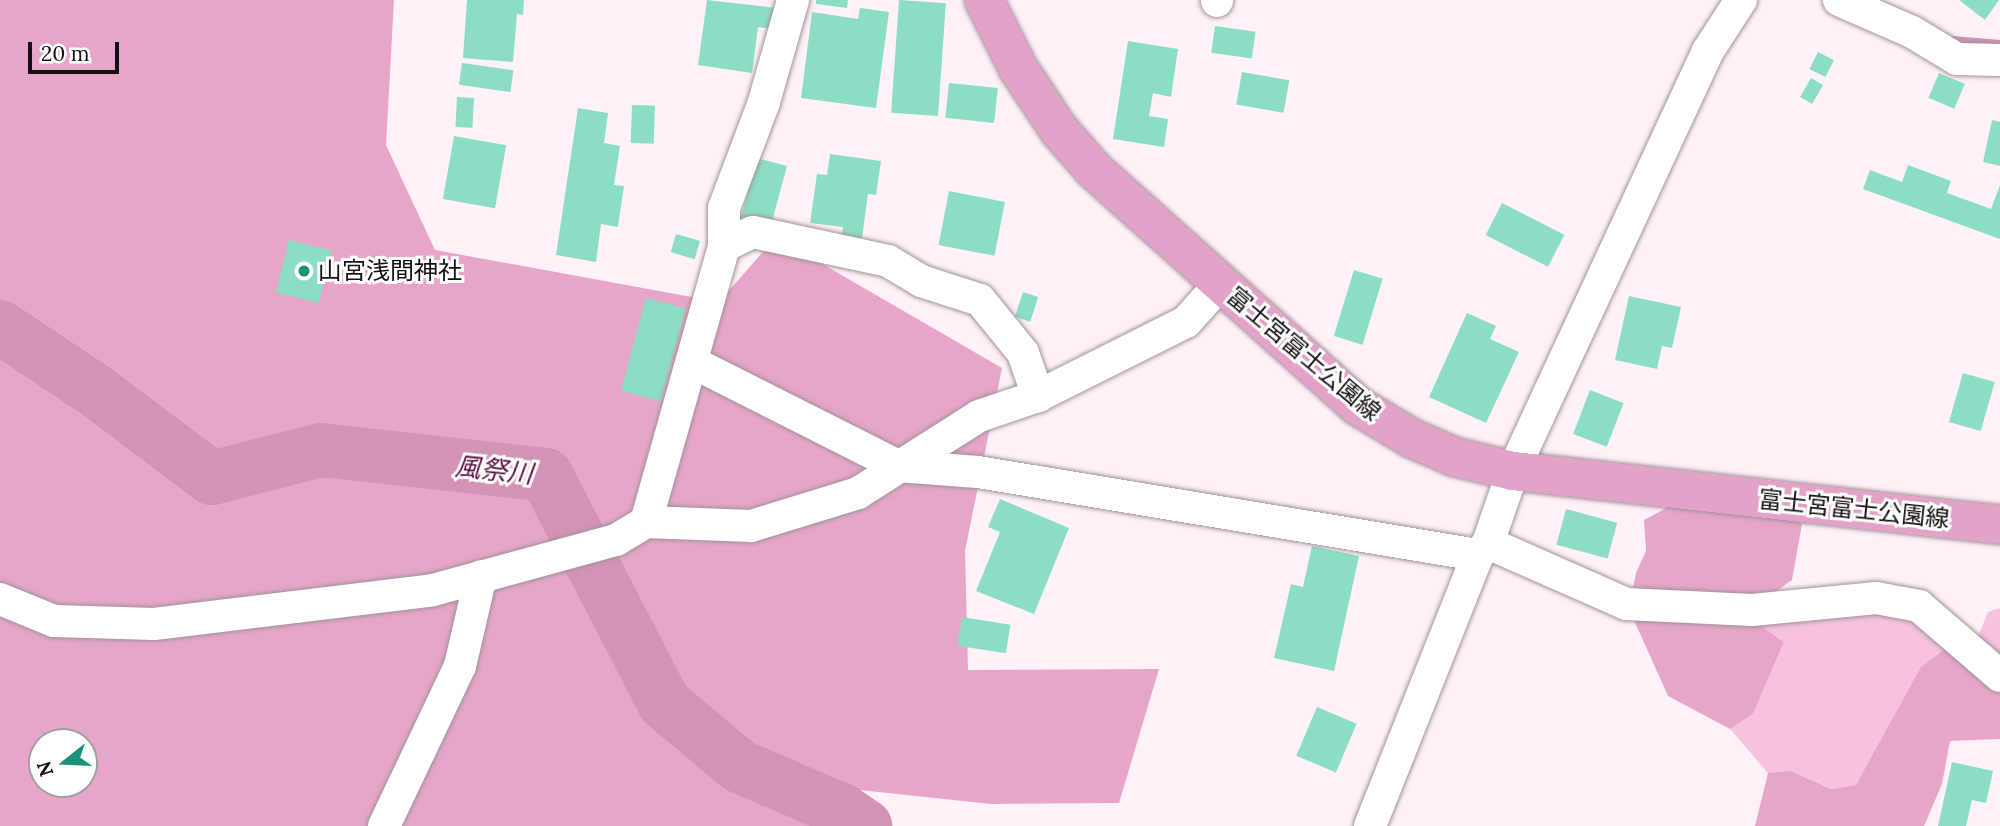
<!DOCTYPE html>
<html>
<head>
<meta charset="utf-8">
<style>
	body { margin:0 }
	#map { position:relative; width:2000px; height:826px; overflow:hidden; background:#fff1f8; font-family:Lora,"Noto Sans JP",serif }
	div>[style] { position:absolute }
	.green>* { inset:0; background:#f6c2dd }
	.forest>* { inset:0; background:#e7a6c9 }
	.stream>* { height:9px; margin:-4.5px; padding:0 4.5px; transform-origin:4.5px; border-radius:4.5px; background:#d393b5 }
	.river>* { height:54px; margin:-27px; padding:0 27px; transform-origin:27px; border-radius:27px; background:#d393b5 }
	.building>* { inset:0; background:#8bdec5; transform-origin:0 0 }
	.roads { filter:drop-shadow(0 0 2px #a2939b) drop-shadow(0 0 2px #a2939b) }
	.minor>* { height:32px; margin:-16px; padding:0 16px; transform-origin:16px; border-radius:16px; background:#fff }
	.major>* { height:38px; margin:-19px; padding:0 19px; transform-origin:19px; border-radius:19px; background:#e3a3c8 }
	.dots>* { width:19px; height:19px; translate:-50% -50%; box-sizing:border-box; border:4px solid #fff; border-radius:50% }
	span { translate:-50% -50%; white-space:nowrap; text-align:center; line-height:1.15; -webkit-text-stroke:6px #fff; paint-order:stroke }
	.poi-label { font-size:24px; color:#161013 }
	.left { translate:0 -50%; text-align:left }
	.street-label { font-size:24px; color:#161013 }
	.water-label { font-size:26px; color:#580d3e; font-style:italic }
	.north { position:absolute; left:28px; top:728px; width:70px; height:70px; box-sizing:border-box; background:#fff; border:2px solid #a29fa1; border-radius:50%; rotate:252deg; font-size:19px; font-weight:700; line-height:28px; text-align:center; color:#161013 }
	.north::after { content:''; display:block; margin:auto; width:24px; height:32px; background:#199277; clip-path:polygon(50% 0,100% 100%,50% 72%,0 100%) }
	.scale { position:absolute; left:28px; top:42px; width:91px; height:32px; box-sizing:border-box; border:4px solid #161013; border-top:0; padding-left:9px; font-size:21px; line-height:24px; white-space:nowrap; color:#161013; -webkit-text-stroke:5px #fff; paint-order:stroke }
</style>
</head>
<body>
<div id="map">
	<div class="green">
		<div style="clip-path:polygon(1872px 599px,1923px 617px,1948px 647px,1856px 785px,1831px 789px,1796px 773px,1768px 773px,1730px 729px,1753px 714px,1784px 642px,1764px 628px,1766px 612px)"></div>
		<div style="clip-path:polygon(2000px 608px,2000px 670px,1975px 644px,1988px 612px)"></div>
	</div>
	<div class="forest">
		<div style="clip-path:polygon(evenodd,0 0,394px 0,386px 145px,435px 250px,719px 302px,776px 237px,1002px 368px,965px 551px,968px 670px,1159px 669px,1119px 803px,991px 804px,775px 781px,822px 826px,0 826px,0 0,42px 742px,84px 742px,84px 784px,42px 784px,42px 742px)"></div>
		<div style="clip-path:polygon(1672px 505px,1783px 510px,1802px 524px,1792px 580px,1768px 597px,1764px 628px,1784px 642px,1753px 714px,1730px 729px,1668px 696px,1629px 609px,1636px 573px,1646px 551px,1644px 520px)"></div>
		<div style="clip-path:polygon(1948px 647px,2000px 679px,2000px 739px,1950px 741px,1942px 784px,1924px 826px,1755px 826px,1768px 773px,1791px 771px,1831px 789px,1856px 785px,1921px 667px)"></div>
	</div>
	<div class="stream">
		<div style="left:1952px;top:40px;width:48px;rotate:4.8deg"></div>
	</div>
	<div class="river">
		<div style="left:0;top:327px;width:115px;rotate:33.7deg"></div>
		<div style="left:96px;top:391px;width:145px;rotate:36.9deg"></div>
		<div style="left:212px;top:478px;width:113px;rotate:-14.4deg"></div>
		<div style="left:321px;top:450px;width:226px;rotate:6.3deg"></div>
		<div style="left:546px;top:475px;width:257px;rotate:62.6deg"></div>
		<div style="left:664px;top:703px;width:98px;rotate:40deg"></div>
		<div style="left:739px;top:766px;width:113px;rotate:23.4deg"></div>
		<div style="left:843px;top:811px;width:27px;rotate:34deg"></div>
	</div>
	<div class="building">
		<div style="clip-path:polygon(467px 0,524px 0,523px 15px,517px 14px,513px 62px,463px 58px)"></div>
		<div style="clip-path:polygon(707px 0,777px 8px,775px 29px,758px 27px,752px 73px,698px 65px)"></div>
		<div style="clip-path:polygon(816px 0,848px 0,847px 8px,816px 4px)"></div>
		<div style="left:899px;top:0;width:47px;height:113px;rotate:4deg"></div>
		<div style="clip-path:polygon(1959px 0,1999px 0,1985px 20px)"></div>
		<div style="clip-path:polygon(860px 8px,889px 12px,876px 108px,801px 98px,812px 12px,858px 19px)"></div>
		<div style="left:1215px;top:26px;width:41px;height:27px;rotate:8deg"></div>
		<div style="clip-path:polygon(1128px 41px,1178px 49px,1171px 97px,1153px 93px,1149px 116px,1168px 119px,1164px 147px,1113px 139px)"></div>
		<div style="left:1818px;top:52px;width:18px;height:19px;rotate:27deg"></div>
		<div style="left:462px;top:63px;width:52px;height:22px;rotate:8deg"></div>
		<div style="left:1242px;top:72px;width:48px;height:33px;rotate:10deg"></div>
		<div style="left:1939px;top:73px;width:28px;height:27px;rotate:23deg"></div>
		<div style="left:1811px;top:78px;width:14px;height:22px;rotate:30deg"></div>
		<div style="left:949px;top:83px;width:49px;height:35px;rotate:6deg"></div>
		<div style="left:457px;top:97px;width:17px;height:30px;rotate:3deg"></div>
		<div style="left:632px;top:105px;width:23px;height:38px;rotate:2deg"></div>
		<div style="clip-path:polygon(578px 108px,608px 113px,604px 143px,620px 146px,614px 185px,624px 186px,618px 227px,601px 224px,596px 262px,556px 255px)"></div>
		<div style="clip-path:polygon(1992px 120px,2000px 122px,2000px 166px,1983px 162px)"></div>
		<div style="left:454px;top:136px;width:53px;height:64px;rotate:10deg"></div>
		<div style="clip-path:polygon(830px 154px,881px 161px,876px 195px,868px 194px,862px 238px,842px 235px,843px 227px,810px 223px,817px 174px,827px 175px)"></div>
		<div style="left:757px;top:158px;width:31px;height:61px;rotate:15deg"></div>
		<div style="clip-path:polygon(1908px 165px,1951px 181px,1947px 193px,1991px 209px,2000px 185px,2000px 239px,1863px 189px,1870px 170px,1902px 182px)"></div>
		<div style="left:949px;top:191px;width:57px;height:55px;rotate:11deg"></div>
		<div style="left:1502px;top:203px;width:70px;height:36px;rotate:27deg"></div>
		<div style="left:676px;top:234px;width:25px;height:19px;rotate:16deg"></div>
		<div style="left:289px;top:240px;width:44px;height:54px;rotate:14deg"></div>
		<div style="left:1354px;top:270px;width:30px;height:69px;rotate:17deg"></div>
		<div style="left:1023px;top:292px;width:16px;height:26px;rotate:18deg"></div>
		<div style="clip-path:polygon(1629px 296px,1681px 307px,1672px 348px,1662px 346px,1657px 369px,1615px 360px)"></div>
		<div style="left:646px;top:298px;width:41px;height:96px;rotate:15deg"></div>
		<div style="clip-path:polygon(1467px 313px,1496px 326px,1490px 339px,1519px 352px,1486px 423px,1429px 397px)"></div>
		<div style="left:1963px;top:373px;width:33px;height:51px;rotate:16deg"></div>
		<div style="left:1590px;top:390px;width:36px;height:47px;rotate:21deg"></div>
		<div style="clip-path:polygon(1000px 499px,1069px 528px,1034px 614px,976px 591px,1000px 532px,988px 527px)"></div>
		<div style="left:1566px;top:509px;width:53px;height:37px;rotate:15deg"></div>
		<div style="clip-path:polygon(1312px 546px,1359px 556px,1334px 671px,1274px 658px,1291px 584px,1303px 587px)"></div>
		<div style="left:962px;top:617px;width:49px;height:29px;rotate:9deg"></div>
		<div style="left:1317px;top:707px;width:43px;height:53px;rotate:23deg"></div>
		<div style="clip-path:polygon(1952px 762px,1993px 771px,1986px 803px,1972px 800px,1966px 826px,1938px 826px)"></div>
	</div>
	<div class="roads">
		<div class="minor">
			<div style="left:1839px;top:0;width:80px;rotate:23.7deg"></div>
			<div style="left:1912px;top:32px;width:52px;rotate:31deg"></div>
			<div style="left:1957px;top:59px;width:43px;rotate:1.3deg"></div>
			<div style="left:1217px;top:1px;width:1px;rotate:-90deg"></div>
			<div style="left:724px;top:246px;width:32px;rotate:-26deg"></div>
			<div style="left:753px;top:232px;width:138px;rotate:12.1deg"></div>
			<div style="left:888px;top:261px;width:39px;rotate:31deg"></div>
			<div style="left:921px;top:281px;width:62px;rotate:17.9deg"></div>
			<div style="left:980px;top:300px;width:68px;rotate:50.9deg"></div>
			<div style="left:1023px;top:353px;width:46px;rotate:70.8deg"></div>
			<div style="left:692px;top:362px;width:231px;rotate:26.8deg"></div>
			<div style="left:898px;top:466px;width:80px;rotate:4.3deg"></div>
			<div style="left:978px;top:472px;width:507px;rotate:9.43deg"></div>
			<div style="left:646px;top:522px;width:287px;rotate:-74.2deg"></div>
			<div style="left:724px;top:246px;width:38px;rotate:-90deg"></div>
			<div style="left:724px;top:208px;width:113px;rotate:-69.3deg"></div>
			<div style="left:764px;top:102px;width:106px;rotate:-74.1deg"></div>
			<div style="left:1488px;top:543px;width:151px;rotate:23.8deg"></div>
			<div style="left:1626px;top:604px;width:126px;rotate:2.7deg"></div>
			<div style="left:1752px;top:610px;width:125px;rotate:-5.5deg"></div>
			<div style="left:1876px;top:598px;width:44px;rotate:10.5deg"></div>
			<div style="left:1919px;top:606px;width:107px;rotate:40.8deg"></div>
			<div style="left:0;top:599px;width:58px;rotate:22.2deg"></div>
			<div style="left:54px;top:621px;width:100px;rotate:1.7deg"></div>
			<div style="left:154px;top:624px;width:281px;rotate:-6.9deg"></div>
			<div style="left:433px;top:590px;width:190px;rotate:-15.3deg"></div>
			<div style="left:616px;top:540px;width:35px;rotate:-31deg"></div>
			<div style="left:646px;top:522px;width:105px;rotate:2.2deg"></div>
			<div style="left:751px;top:526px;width:112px;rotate:-17.1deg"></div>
			<div style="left:858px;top:493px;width:143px;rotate:-32.5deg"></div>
			<div style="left:979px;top:416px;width:62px;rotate:-18.7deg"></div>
			<div style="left:1038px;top:396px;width:165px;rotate:-26.6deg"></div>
			<div style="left:1186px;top:322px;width:51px;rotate:-48.2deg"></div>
			<div style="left:384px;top:826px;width:177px;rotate:-64.6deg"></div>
			<div style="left:460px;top:666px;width:92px;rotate:-76.9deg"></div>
			<div style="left:1370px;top:826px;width:292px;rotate:-68.3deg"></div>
			<div style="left:1478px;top:555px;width:16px;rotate:-50deg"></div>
			<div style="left:1488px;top:543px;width:76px;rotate:-70.9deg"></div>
			<div style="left:1513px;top:471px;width:463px;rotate:-65.1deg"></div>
			<div style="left:1708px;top:51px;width:61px;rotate:-57.1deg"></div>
		</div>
		<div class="major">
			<div style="left:984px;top:0;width:76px;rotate:63.4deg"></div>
			<div style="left:1018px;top:68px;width:74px;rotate:56.5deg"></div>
			<div style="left:1059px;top:130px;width:53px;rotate:48.8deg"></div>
			<div style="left:1094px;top:170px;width:354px;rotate:41.8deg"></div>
			<div style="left:1358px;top:406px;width:62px;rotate:31.1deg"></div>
			<div style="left:1411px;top:438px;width:48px;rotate:23.4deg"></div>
			<div style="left:1455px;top:457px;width:60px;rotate:13.6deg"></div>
			<div style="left:1513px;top:471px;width:490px;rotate:6.3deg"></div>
		</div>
	</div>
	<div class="dots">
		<div style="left:304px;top:271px;background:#199277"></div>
	</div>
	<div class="poi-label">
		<span class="left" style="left:318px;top:271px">山宮浅間神社</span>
	</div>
	<div class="street-label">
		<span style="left:1304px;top:354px;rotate:40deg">富士宮富士公園線</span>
		<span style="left:1854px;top:509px;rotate:6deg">富士宮富士公園線</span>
	</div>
	<div class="water-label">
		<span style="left:494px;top:470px;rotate:6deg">風祭川</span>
	</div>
	<div class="north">N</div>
	<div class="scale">20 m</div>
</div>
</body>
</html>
